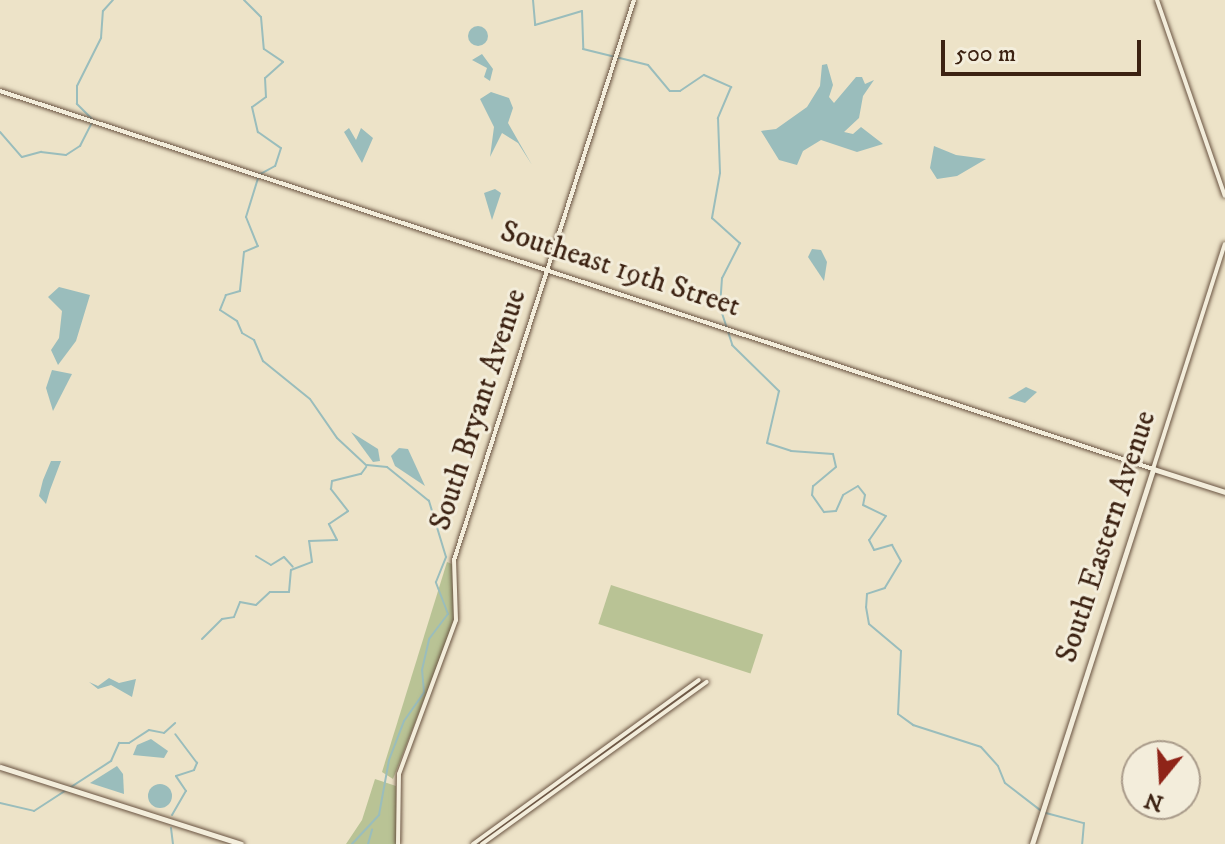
<!DOCTYPE html>
<html>
<head>
<meta charset="utf-8">
<style>
	body { margin:0 }
	#map { position:relative; width:1225px; height:844px; overflow:hidden; background:#ede3c8; font-family:"IM FELL DW Pica",serif }
	div>[style] { position:absolute }
	.green>* { inset:0; background:#b9c395; transform-origin:0 0 }
	.water>* { inset:0; background:#9abdbc }
	.round { border-radius:50% }
	.stream>* { height:2px; margin:-1px; padding:0 1px; transform-origin:1px; border-radius:1px; background:#9abdbc }
	.roads { filter:drop-shadow(0 0 2px #685240) drop-shadow(0 0 2px #685240) }
	.tertiary>* { height:4px; margin:-2px; padding:0 2px; transform-origin:2px; border-radius:2px; background:#f3eddb }
	.secondary>* { height:5px; margin:-2.5px; padding:0 2.5px; transform-origin:2.5px; border-radius:2.5px; background:#f3eddb }
	span { translate:-50% -50%; white-space:nowrap; text-align:center; line-height:1.15; -webkit-text-stroke:6px #f3eddb; paint-order:stroke }
	.street-label { font-size:30px; color:#3c2212 }
	.north { position:absolute; left:1121px; top:740px; width:80px; height:80px; box-sizing:border-box; background:#f3eddb; border:2px solid #aa9c8b; border-radius:50%; rotate:198deg; font-size:22px; font-weight:700; line-height:32px; text-align:center; color:#3c2212 }
	.north::after { content:''; display:block; margin:auto; width:28px; height:36px; background:#8f2418; clip-path:polygon(50% 0,100% 100%,50% 72%,0 100%) }
	.scale { position:absolute; left:941px; top:40px; width:200px; height:36px; box-sizing:border-box; border:4px solid #3c2212; border-top:0; padding-left:10px; font-size:24px; line-height:28px; white-space:nowrap; color:#3c2212; -webkit-text-stroke:6px #f3eddb; paint-order:stroke }
</style>
</head>
<body>
<div id="map">
	<div class="green">
		<div style="clip-path:polygon(447px 562px,452px 564px,454px 623px,393px 779px,382px 772px)"></div>
		<div style="left:611px;top:585px;width:160px;height:41px;rotate:18deg"></div>
		<div style="clip-path:polygon(375px 779px,396px 786px,397px 844px,346px 844px,362px 820px)"></div>
	</div>
	<div class="water">
		<div class="round" style="left:468px;top:26px;width:20px;height:20px"></div>
		<div style="clip-path:polygon(482px 54px,493px 69px,490px 81px,484px 77px,487px 68px,472px 60px)"></div>
		<div style="clip-path:polygon(827px 64px,833px 85px,829px 97px,834px 103px,856px 77px,862px 77px,865px 84px,874px 80px,863px 96px,859px 118px,844px 132px,853px 134px,861px 127px,883px 144px,857px 152px,821px 140px,803px 151px,797px 165px,779px 160px,761px 131px,776px 129px,807px 107px,820px 86px,822px 65px)"></div>
		<div style="clip-path:polygon(491px 92px,509px 98px,513px 108px,508px 123px,532px 165px,518px 143px,502px 133px,490px 157px,494px 127px,480px 99px)"></div>
		<div style="clip-path:polygon(349px 128px,356px 140px,361px 128px,373px 138px,362px 163px,344px 132px)"></div>
		<div style="clip-path:polygon(934px 146px,956px 155px,986px 159px,957px 176px,937px 179px,930px 168px)"></div>
		<div style="clip-path:polygon(495px 189px,501px 193px,492px 220px,484px 193px)"></div>
		<div style="clip-path:polygon(812px 249px,821px 250px,827px 262px,824px 281px,808px 257px)"></div>
		<div style="clip-path:polygon(59px 287px,90px 295px,76px 341px,58px 365px,51px 350px,59px 338px,62px 311px,48px 297px)"></div>
		<div style="clip-path:polygon(52px 370px,72px 374px,53px 411px,46px 388px)"></div>
		<div style="clip-path:polygon(1026px 387px,1037px 392px,1025px 403px,1008px 398px)"></div>
		<div style="clip-path:polygon(351px 432px,378px 449px,380px 461px,373px 462px)"></div>
		<div style="clip-path:polygon(399px 448px,408px 449px,425px 486px,395px 466px,391px 456px)"></div>
		<div style="clip-path:polygon(61px 461px,50px 490px,46px 504px,39px 496px,43px 480px,51px 461px)"></div>
		<div style="clip-path:polygon(109px 678px,119px 683px,136px 679px,132px 697px,111px 685px,98px 689px,89px 682px,98px 686px)"></div>
		<div style="clip-path:polygon(151px 739px,168px 751px,164px 758px,133px 755px,137px 745px)"></div>
		<div style="clip-path:polygon(117px 766px,123px 774px,124px 794px,90px 783px)"></div>
		<div class="round" style="left:148px;top:784px;width:24px;height:24px"></div>
	</div>
	<div class="stream">
		<div style="left:244px;top:0;width:24px;rotate:45deg"></div>
		<div style="left:261px;top:17px;width:32px;rotate:85deg"></div>
		<div style="left:264px;top:49px;width:23px;rotate:34deg"></div>
		<div style="left:283px;top:62px;width:24px;rotate:138deg"></div>
		<div style="left:265px;top:78px;width:19px;rotate:87deg"></div>
		<div style="left:266px;top:97px;width:17px;rotate:144deg"></div>
		<div style="left:252px;top:107px;width:26px;rotate:77deg"></div>
		<div style="left:258px;top:132px;width:28px;rotate:35deg"></div>
		<div style="left:281px;top:148px;width:19px;rotate:108deg"></div>
		<div style="left:275px;top:166px;width:18px;rotate:151deg"></div>
		<div style="left:259px;top:175px;width:44px;rotate:107.2deg"></div>
		<div style="left:246px;top:217px;width:31px;rotate:68deg"></div>
		<div style="left:258px;top:246px;width:15px;rotate:157deg"></div>
		<div style="left:244px;top:252px;width:39px;rotate:96deg"></div>
		<div style="left:240px;top:291px;width:15px;rotate:164deg"></div>
		<div style="left:226px;top:295px;width:16px;rotate:112deg"></div>
		<div style="left:220px;top:310px;width:20px;rotate:33deg"></div>
		<div style="left:237px;top:321px;width:13px;rotate:67deg"></div>
		<div style="left:242px;top:333px;width:14px;rotate:30deg"></div>
		<div style="left:254px;top:340px;width:23px;rotate:67deg"></div>
		<div style="left:263px;top:361px;width:60px;rotate:39deg"></div>
		<div style="left:310px;top:399px;width:47px;rotate:55.3deg"></div>
		<div style="left:337px;top:438px;width:40px;rotate:43deg"></div>
		<div style="left:533px;top:0;width:25px;rotate:85deg"></div>
		<div style="left:535px;top:25px;width:49px;rotate:-16.6deg"></div>
		<div style="left:582px;top:11px;width:38px;rotate:88deg"></div>
		<div style="left:583px;top:49px;width:67px;rotate:13.8deg"></div>
		<div style="left:648px;top:65px;width:34px;rotate:50deg"></div>
		<div style="left:670px;top:91px;width:10px"></div>
		<div style="left:680px;top:91px;width:29px;rotate:-34deg"></div>
		<div style="left:704px;top:75px;width:30px;rotate:24deg"></div>
		<div style="left:731px;top:87px;width:34px;rotate:113deg"></div>
		<div style="left:718px;top:118px;width:55px;rotate:87.9deg"></div>
		<div style="left:720px;top:173px;width:46px;rotate:100.1deg"></div>
		<div style="left:712px;top:218px;width:38px;rotate:42deg"></div>
		<div style="left:740px;top:243px;width:39px;rotate:117deg"></div>
		<div style="left:722px;top:278px;width:29px;rotate:94deg"></div>
		<div style="left:720px;top:307px;width:40px;rotate:72deg"></div>
		<div style="left:732px;top:345px;width:66px;rotate:44.4deg"></div>
		<div style="left:779px;top:391px;width:53px;rotate:103deg"></div>
		<div style="left:767px;top:443px;width:25px;rotate:18deg"></div>
		<div style="left:791px;top:451px;width:42px;rotate:4.1deg"></div>
		<div style="left:833px;top:454px;width:13px;rotate:77deg"></div>
		<div style="left:836px;top:467px;width:30px;rotate:140deg"></div>
		<div style="left:813px;top:486px;width:9px;rotate:96deg"></div>
		<div style="left:812px;top:495px;width:21px;rotate:55deg"></div>
		<div style="left:824px;top:512px;width:12px;rotate:-5deg"></div>
		<div style="left:836px;top:511px;width:17px;rotate:-66deg"></div>
		<div style="left:843px;top:495px;width:17px;rotate:-31deg"></div>
		<div style="left:858px;top:486px;width:11px;rotate:52deg"></div>
		<div style="left:865px;top:495px;width:10px;rotate:101deg"></div>
		<div style="left:863px;top:505px;width:25px;rotate:26deg"></div>
		<div style="left:886px;top:516px;width:29px;rotate:125deg"></div>
		<div style="left:869px;top:540px;width:11px;rotate:63deg"></div>
		<div style="left:874px;top:550px;width:19px;rotate:-16deg"></div>
		<div style="left:892px;top:545px;width:18px;rotate:61deg"></div>
		<div style="left:901px;top:561px;width:31px;rotate:121deg"></div>
		<div style="left:885px;top:588px;width:19px;rotate:162deg"></div>
		<div style="left:867px;top:594px;width:13px;rotate:94deg"></div>
		<div style="left:866px;top:607px;width:17px;rotate:80deg"></div>
		<div style="left:869px;top:624px;width:42px;rotate:40.2deg"></div>
		<div style="left:901px;top:651px;width:63px;rotate:92.7deg"></div>
		<div style="left:898px;top:714px;width:19px;rotate:36deg"></div>
		<div style="left:913px;top:725px;width:71px;rotate:17.9deg"></div>
		<div style="left:981px;top:747px;width:25px;rotate:48deg"></div>
		<div style="left:998px;top:766px;width:18px;rotate:68deg"></div>
		<div style="left:1005px;top:783px;width:44px;rotate:37.6deg"></div>
		<div style="left:0;top:132px;width:33px;rotate:49deg"></div>
		<div style="left:22px;top:157px;width:20px;rotate:-15deg"></div>
		<div style="left:41px;top:152px;width:25px;rotate:7deg"></div>
		<div style="left:66px;top:155px;width:17px;rotate:-33deg"></div>
		<div style="left:80px;top:146px;width:29px;rotate:-63deg"></div>
		<div style="left:93px;top:120px;width:23px;rotate:-135deg"></div>
		<div style="left:77px;top:104px;width:18px;rotate:-90deg"></div>
		<div style="left:77px;top:86px;width:54px;rotate:-63.4deg"></div>
		<div style="left:101px;top:38px;width:27px;rotate:-86deg"></div>
		<div style="left:103px;top:11px;width:15px;rotate:-48deg"></div>
		<div style="left:256px;top:556px;width:17px;rotate:31deg"></div>
		<div style="left:271px;top:565px;width:15px;rotate:-32deg"></div>
		<div style="left:284px;top:557px;width:13px;rotate:48deg"></div>
		<div style="left:202px;top:639px;width:28px;rotate:-45deg"></div>
		<div style="left:222px;top:619px;width:12px;rotate:-9deg"></div>
		<div style="left:234px;top:617px;width:16px;rotate:-68deg"></div>
		<div style="left:240px;top:602px;width:16px;rotate:11deg"></div>
		<div style="left:256px;top:605px;width:19px;rotate:-43deg"></div>
		<div style="left:270px;top:592px;width:19px"></div>
		<div style="left:289px;top:592px;width:22px;rotate:-85deg"></div>
		<div style="left:291px;top:570px;width:22px;rotate:-21deg"></div>
		<div style="left:312px;top:562px;width:21px;rotate:-98deg"></div>
		<div style="left:309px;top:541px;width:28px;rotate:-2deg"></div>
		<div style="left:337px;top:540px;width:18px;rotate:-117deg"></div>
		<div style="left:329px;top:524px;width:23px;rotate:-34deg"></div>
		<div style="left:348px;top:511px;width:28px;rotate:-128deg"></div>
		<div style="left:331px;top:489px;width:8px;rotate:-83deg"></div>
		<div style="left:332px;top:481px;width:30px;rotate:-14deg"></div>
		<div style="left:361px;top:474px;width:9px;rotate:-54deg"></div>
		<div style="left:0;top:803px;width:35px;rotate:13deg"></div>
		<div style="left:34px;top:811px;width:92px;rotate:-33deg"></div>
		<div style="left:111px;top:761px;width:20px;rotate:-66deg"></div>
		<div style="left:119px;top:743px;width:10px"></div>
		<div style="left:129px;top:743px;width:24px;rotate:-33deg"></div>
		<div style="left:149px;top:730px;width:15px;rotate:11deg"></div>
		<div style="left:164px;top:733px;width:15px;rotate:-42deg"></div>
		<div style="left:1046px;top:813px;width:39px;rotate:15deg"></div>
		<div style="left:1084px;top:823px;width:21px;rotate:95deg"></div>
		<div style="left:172px;top:815px;width:28px;rotate:-60deg"></div>
		<div style="left:186px;top:791px;width:18px;rotate:-124deg"></div>
		<div style="left:176px;top:776px;width:19px;rotate:-18deg"></div>
		<div style="left:194px;top:770px;width:8px;rotate:-67deg"></div>
		<div style="left:197px;top:763px;width:36px;rotate:-127deg"></div>
		<div style="left:171px;top:828px;width:16px;rotate:83deg"></div>
		<div style="left:352px;top:844px;width:40px;rotate:-47deg"></div>
		<div style="left:379px;top:815px;width:56px;rotate:-79.7deg"></div>
		<div style="left:389px;top:760px;width:42px;rotate:-69deg"></div>
		<div style="left:404px;top:721px;width:35px;rotate:-55deg"></div>
		<div style="left:424px;top:692px;width:22px;rotate:-95deg"></div>
		<div style="left:422px;top:670px;width:32px;rotate:-77deg"></div>
		<div style="left:429px;top:639px;width:31px;rotate:-53deg"></div>
		<div style="left:448px;top:614px;width:34px;rotate:-111deg"></div>
		<div style="left:436px;top:582px;width:27px;rotate:-68deg"></div>
		<div style="left:446px;top:557px;width:59px;rotate:-106.9deg"></div>
		<div style="left:429px;top:501px;width:54px;rotate:-141deg"></div>
		<div style="left:387px;top:467px;width:20px;rotate:-174deg"></div>
		<div style="left:368px;top:844px;width:15px;rotate:-74deg"></div>
	</div>
	<div class="roads">
		<div class="tertiary">
			<div style="left:1157px;top:0;width:207px;rotate:70.9deg"></div>
			<div style="left:0;top:91px;width:1213px;rotate:18.15deg"></div>
			<div style="left:1153px;top:469px;width:236px;rotate:-72.3deg"></div>
			<div style="left:398px;top:844px;width:70px;rotate:-89.2deg"></div>
			<div style="left:399px;top:774px;width:164px;rotate:-69.7deg"></div>
			<div style="left:456px;top:620px;width:60px;rotate:-91.9deg"></div>
			<div style="left:454px;top:560px;width:588px;rotate:-72.18deg"></div>
			<div style="left:473px;top:844px;width:279px;rotate:-36deg"></div>
			<div style="left:482px;top:844px;width:277px;rotate:-35.8deg"></div>
		</div>
		<div class="secondary">
			<div style="left:0;top:767px;width:253px;rotate:17.7deg"></div>
			<div style="left:1032px;top:844px;width:394px;rotate:-72.1deg"></div>
			<div style="left:1153px;top:469px;width:76px;rotate:17.7deg"></div>
		</div>
	</div>
	<div class="street-label">
		<span style="left:620px;top:270px;rotate:18deg">Southeast 19th Street</span>
		<span style="left:479px;top:410px;rotate:-72deg">South Bryant Avenue</span>
		<span style="left:1107px;top:537px;rotate:-72deg">South Eastern Avenue</span>
	</div>
	<div class="north">N</div>
	<div class="scale">500 m</div>
</div>
</body>
</html>
